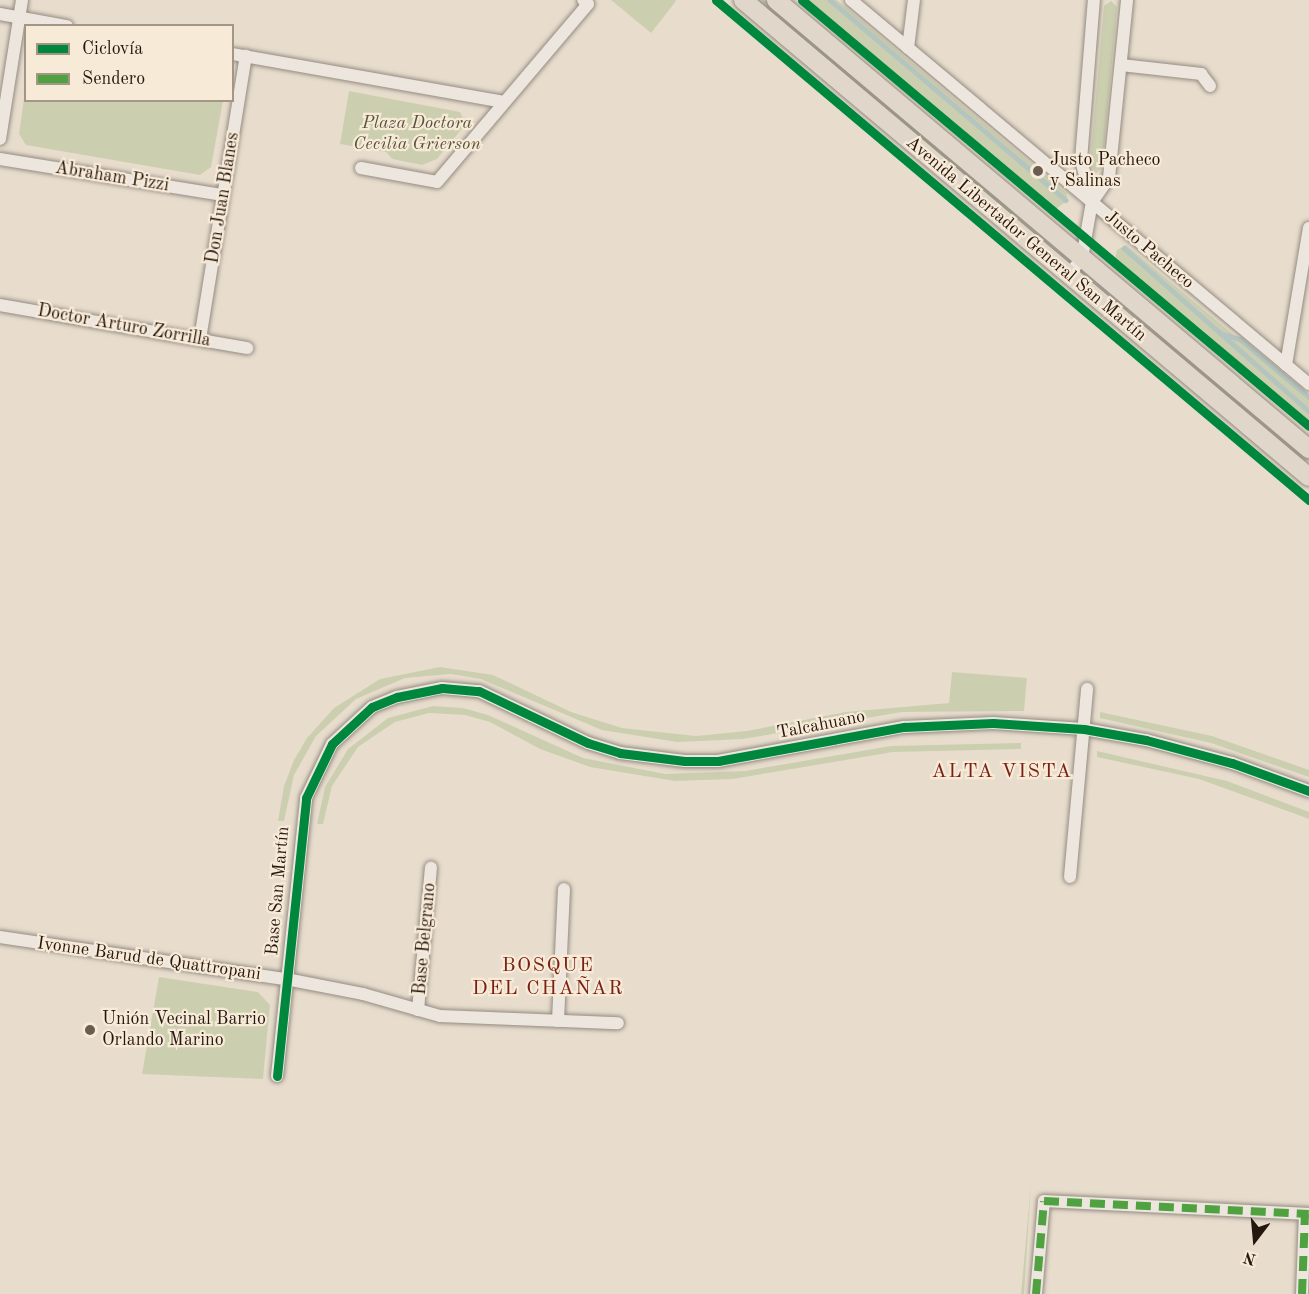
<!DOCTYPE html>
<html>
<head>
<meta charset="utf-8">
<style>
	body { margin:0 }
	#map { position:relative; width:1309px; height:1294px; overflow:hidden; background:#e8ddcd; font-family:"Old Standard TT",serif }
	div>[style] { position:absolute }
	.green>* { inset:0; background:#cccfaf; transform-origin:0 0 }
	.stream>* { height:4.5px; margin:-2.25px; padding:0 2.25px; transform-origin:2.25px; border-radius:2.25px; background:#b4c5c0 }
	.roads { filter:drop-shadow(0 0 2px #948c82) drop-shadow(0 0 2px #948c82) }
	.minor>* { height:12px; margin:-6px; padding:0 6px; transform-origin:6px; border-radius:6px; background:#ece6de }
	.primary>* { height:18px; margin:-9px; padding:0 9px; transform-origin:9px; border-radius:9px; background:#e0d7ca }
	.quiet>* { height:8px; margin-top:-4px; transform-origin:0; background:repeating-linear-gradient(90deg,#50a13f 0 15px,transparent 0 23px) }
	.cycleway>* { height:9px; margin:-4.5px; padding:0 4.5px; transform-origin:4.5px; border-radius:4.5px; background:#00873e }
	.dots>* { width:16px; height:16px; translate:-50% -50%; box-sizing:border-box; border:3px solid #f7ebd7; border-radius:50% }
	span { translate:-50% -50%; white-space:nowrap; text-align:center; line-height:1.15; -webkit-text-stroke:4.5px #f7ebd7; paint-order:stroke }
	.park-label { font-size:18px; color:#58533f; font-style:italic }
	.poi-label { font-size:18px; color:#251610 }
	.left { translate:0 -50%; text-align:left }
	.street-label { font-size:18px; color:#251610 }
	.neighbourhood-label { font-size:20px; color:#7a1f14; letter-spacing:1.5px }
	.legend { position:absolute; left:24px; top:24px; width:210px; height:78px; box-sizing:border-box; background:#f7ebd7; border:2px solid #a39687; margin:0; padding:8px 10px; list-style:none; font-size:18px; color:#251610 }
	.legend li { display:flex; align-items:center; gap:12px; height:30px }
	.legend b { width:30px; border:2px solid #a39687 }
	.north { position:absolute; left:1225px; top:1210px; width:60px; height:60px; -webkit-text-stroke:4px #f7ebd7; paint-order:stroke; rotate:196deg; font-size:16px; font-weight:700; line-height:24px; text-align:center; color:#251610 }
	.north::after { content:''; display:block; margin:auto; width:21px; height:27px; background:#251610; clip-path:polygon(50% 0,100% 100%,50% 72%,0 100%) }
</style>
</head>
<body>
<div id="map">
	<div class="green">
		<div style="clip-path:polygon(611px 0,675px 0,676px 1px,651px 33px)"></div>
		<div style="clip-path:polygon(753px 0,765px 0,1017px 213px,1013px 218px)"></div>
		<div style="clip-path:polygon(808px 0,837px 0,1066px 193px,1068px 200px,1056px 209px)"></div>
		<div style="clip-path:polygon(1111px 1px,1117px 7px,1102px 168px,1096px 173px,1090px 164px,1104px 6px)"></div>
		<div style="clip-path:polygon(25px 91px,26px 100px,223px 101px,211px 167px,200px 175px,26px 145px,19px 134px)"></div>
		<div style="clip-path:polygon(349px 91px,460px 112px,466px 124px,437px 159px,422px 165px,392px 159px,386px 152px,340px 144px)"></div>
		<div style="clip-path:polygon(1126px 245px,1309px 398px,1309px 422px,1115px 259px,1117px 250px)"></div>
		<div style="left:1156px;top:329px;width:200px;height:8px;rotate:40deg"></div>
		<div style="clip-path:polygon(440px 667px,493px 675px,571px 712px,622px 728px,696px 736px,747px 731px,846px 712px,949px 703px,952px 672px,1027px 678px,1024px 711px,902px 712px,743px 739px,677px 742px,602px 730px,481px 679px,451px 674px,405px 678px,356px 699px,316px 736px,294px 775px,284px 821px,278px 821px,284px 786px,294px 760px,307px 738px,334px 708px,380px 679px)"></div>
		<div style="clip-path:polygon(433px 706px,463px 708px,488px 715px,583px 758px,665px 774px,745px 771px,891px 746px,1021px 743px,1021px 749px,893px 752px,733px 779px,675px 781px,590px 767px,540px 749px,490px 722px,465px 715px,429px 713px,395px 722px,358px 747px,332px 786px,323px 824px,317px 824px,325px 787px,348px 749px,388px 718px)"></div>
		<div style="clip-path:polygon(1100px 712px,1212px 736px,1309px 770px,1309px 777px,1211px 743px,1100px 718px)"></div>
		<div style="clip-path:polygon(1097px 751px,1227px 781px,1309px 812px,1309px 819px,1199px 779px,1097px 757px)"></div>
		<div style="clip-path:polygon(159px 977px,258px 992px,270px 1005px,263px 1079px,142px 1074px)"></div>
		<div style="clip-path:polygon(1031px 1184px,1024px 1294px,1021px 1294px)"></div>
	</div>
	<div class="stream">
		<div style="left:830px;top:0;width:309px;rotate:40.3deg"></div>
		<div style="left:1124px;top:248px;width:247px;rotate:41.4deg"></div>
		<div style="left:1220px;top:333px;width:21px;rotate:17deg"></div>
		<div style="left:1240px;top:339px;width:90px;rotate:40deg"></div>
	</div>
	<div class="roads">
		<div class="minor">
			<div style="left:851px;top:0;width:598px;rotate:39.98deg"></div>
			<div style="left:0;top:14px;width:68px;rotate:10.2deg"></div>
			<div style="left:908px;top:48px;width:48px;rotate:-82.9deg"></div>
			<div style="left:232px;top:54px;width:276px;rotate:10deg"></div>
			<div style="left:1121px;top:65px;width:81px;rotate:6.4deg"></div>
			<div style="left:1201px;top:74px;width:15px;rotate:53deg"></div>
			<div style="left:0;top:139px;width:141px;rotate:-81deg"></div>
			<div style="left:0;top:159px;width:226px;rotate:9.2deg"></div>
			<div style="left:361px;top:168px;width:77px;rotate:10.4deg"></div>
			<div style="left:437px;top:182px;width:233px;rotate:-49.7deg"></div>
			<div style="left:588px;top:4px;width:6px;rotate:-141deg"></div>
			<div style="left:1092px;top:202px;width:29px;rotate:-55deg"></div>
			<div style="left:1109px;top:178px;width:179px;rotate:-84.2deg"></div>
			<div style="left:1069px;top:275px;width:21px;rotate:-53deg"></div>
			<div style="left:1082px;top:258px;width:57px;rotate:-79.9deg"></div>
			<div style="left:1092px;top:202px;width:43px;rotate:-104.7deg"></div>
			<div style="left:1081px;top:160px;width:161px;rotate:-85.4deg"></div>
			<div style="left:0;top:305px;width:251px;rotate:9.9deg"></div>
			<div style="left:200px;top:339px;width:287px;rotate:-80.8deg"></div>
			<div style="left:1286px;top:365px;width:139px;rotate:-80.5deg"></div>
			<div style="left:1070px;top:877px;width:189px;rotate:-84.8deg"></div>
			<div style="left:0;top:937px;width:289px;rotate:8.4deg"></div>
			<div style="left:286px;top:979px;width:78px;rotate:11deg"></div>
			<div style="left:363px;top:994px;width:80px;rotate:15.9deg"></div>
			<div style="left:440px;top:1016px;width:178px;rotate:2.3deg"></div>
			<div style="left:418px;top:1010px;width:143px;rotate:-84.8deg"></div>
			<div style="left:558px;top:1021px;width:132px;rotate:-87.4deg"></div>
			<div style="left:277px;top:1076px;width:280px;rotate:-84deg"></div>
			<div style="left:306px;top:798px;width:60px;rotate:-64.3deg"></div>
			<div style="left:332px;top:744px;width:54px;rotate:-42.8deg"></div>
			<div style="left:372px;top:707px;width:27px;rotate:-22deg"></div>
			<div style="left:397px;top:697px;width:46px;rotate:-11.3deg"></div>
			<div style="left:442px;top:688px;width:37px;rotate:5deg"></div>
			<div style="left:479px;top:691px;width:121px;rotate:25.5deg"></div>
			<div style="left:588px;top:743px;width:34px;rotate:17deg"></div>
			<div style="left:620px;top:753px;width:65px;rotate:7deg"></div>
			<div style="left:685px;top:761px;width:33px"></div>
			<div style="left:718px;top:761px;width:189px;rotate:-10.4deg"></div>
			<div style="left:904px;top:727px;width:89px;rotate:-2.6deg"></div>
			<div style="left:993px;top:723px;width:91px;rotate:3.8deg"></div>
			<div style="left:1084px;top:729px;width:63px;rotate:10.1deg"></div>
			<div style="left:1146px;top:740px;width:89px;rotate:15deg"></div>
			<div style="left:1232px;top:763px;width:82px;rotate:20deg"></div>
			<div style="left:1036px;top:1294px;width:93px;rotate:-85.1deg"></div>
			<div style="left:1044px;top:1201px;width:265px;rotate:2.8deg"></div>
			<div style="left:1302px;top:1294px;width:80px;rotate:-87.9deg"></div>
		</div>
		<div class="primary">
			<div style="left:743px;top:0;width:740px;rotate:40.12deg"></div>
			<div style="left:776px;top:0;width:697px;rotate:40.11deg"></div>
		</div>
	</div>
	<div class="quiet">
		<div style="left:1036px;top:1294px;width:93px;rotate:-85.1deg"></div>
		<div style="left:1044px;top:1201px;width:265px;rotate:2.8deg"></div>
		<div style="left:1302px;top:1294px;width:80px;rotate:-87.9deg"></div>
	</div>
	<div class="cycleway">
		<div style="left:716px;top:0;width:776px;rotate:40.14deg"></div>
		<div style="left:802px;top:0;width:662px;rotate:40.04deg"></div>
		<div style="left:277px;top:1076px;width:280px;rotate:-84deg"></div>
		<div style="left:306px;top:798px;width:60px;rotate:-64.3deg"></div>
		<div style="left:332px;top:744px;width:54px;rotate:-42.8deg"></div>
		<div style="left:372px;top:707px;width:27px;rotate:-22deg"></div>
		<div style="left:397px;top:697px;width:46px;rotate:-11.3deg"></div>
		<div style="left:442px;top:688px;width:37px;rotate:5deg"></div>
		<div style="left:479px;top:691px;width:121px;rotate:25.5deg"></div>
		<div style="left:588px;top:743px;width:34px;rotate:17deg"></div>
		<div style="left:620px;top:753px;width:65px;rotate:7deg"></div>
		<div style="left:685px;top:761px;width:33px"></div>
		<div style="left:718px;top:761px;width:189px;rotate:-10.4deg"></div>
		<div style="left:904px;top:727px;width:89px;rotate:-2.6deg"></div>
		<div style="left:993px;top:723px;width:91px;rotate:3.8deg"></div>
		<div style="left:1084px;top:729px;width:63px;rotate:10.1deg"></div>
		<div style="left:1146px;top:740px;width:89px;rotate:15deg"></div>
		<div style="left:1232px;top:763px;width:82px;rotate:20deg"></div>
	</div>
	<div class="dots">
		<div style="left:1038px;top:171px;background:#695c52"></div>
		<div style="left:90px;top:1030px;background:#695c52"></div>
	</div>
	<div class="park-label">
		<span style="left:417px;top:134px">Plaza Doctora<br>Cecilia Grierson</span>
	</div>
	<div class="poi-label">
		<span class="left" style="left:1050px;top:171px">Justo Pacheco<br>y Salinas</span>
		<span class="left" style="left:102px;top:1030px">Unión Vecinal Barrio<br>Orlando Marino</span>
	</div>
	<div class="street-label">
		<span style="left:112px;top:177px;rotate:9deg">Abraham Pizzi</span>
		<span style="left:223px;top:198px;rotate:-81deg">Don Juan Blanes</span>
		<span style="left:1026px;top:239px;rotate:40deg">Avenida Libertador General San Martín</span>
		<span style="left:1149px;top:250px;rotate:40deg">Justo Pacheco</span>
		<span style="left:124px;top:326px;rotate:10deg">Doctor Arturo Zorrilla</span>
		<span style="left:821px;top:725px;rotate:-11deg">Talcahuano</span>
		<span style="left:278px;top:891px;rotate:-85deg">Base San Martín</span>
		<span style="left:425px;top:939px;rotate:-85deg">Base Belgrano</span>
		<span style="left:149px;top:959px;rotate:8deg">Ivonne Barud de Quattropani</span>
	</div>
	<div class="neighbourhood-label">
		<span style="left:1002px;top:772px">ALTA VISTA</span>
		<span style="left:548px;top:978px">BOSQUE<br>DEL CHAÑAR</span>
	</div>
	<ul class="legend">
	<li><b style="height:8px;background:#00873e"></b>Ciclovía</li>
	<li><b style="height:8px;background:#50a13f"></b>Sendero</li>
	</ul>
	<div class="north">N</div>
</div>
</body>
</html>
